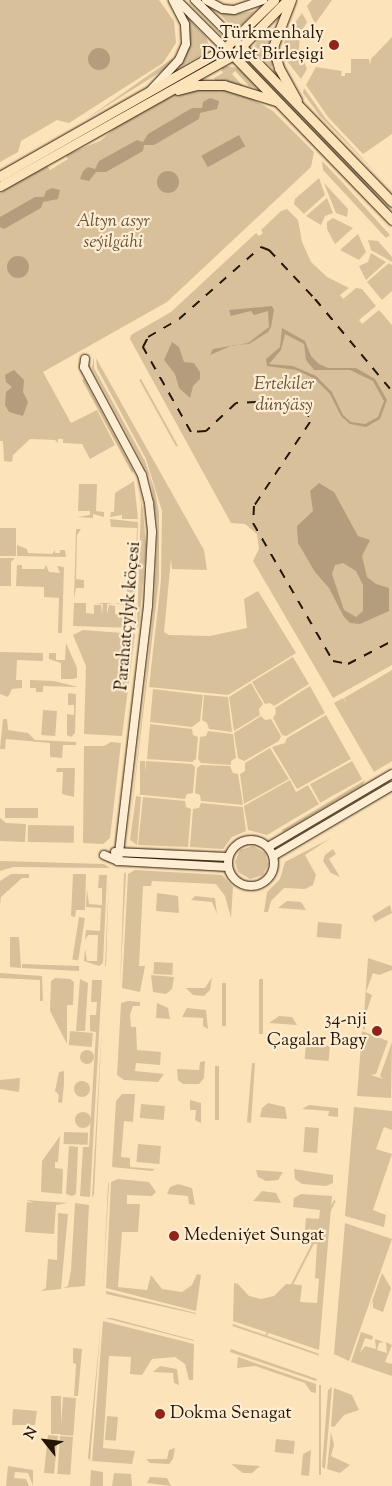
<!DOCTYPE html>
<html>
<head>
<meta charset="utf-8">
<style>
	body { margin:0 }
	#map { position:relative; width:392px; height:1486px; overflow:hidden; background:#fde3ba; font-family:"Sorts Mill Goudy",serif }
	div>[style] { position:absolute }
	.green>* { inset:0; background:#d8c09b; transform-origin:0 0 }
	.round { border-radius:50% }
	.water>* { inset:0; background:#b49d7c; transform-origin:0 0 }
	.roads { filter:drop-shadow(0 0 1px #251604) drop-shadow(0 0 1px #251604) }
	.secondary>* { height:8px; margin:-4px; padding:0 4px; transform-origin:4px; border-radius:4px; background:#feedd2 }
	.secondary>.ring { margin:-4px; padding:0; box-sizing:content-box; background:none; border:8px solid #feedd2; border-radius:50% }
	.primary>* { height:9px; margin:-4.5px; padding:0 4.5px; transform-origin:4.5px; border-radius:4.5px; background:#fde3ba }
	.rail>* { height:2px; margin-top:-1px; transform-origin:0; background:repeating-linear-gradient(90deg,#251604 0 9px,transparent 0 18px) }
	.dots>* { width:14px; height:14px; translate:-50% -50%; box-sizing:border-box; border:2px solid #feedd2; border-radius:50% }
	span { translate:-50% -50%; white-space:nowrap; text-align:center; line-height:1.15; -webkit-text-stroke:4.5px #feedd2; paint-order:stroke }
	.poi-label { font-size:18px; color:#251604 }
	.right { translate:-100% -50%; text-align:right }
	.left { translate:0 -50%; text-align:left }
	.park-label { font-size:18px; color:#645239; font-style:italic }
	.street-label { font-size:18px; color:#251604 }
	.north { position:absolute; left:20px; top:1416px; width:50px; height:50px; -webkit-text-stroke:4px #feedd2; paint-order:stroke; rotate:299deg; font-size:14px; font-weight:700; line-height:20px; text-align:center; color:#251604 }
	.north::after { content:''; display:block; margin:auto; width:18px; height:22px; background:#251604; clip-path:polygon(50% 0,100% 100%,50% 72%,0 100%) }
</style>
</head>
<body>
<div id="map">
	<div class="green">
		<div style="clip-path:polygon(0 0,159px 0,174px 21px,176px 43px,163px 63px,69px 123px,57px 120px,21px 141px,18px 152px,0 162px)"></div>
		<div style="clip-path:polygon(312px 0,332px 0,315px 24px,307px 6px)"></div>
		<div style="clip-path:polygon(216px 10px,234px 14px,255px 11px,241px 25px,233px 28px)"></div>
		<div style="clip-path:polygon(302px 13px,307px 22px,300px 34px,299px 48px,307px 69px,301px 79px,287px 61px,283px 46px,287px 33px)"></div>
		<div style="clip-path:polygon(188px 19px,206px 37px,209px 45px,203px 54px,179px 67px,189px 42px)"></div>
		<div style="clip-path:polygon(271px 32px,274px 64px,271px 67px,253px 49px,260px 36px,264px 40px)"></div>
		<div style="clip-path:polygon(392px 37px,392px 134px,363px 154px,328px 117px,306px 85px,316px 67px,342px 71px,341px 76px,345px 76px,345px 73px,351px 73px,351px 59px,369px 59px,370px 65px,371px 59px)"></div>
		<div style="clip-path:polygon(173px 58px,172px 63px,165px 69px,86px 119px)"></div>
		<div style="clip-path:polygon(246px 58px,356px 170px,392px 213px,244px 60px)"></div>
		<div style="clip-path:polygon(227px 66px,238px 68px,258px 88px,249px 86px,235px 71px,232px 74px,243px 86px,215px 81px,214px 78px,223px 73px,221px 68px)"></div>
		<div style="clip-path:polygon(207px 87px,237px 90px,273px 111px,314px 152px,311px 167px,167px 302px,43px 372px,71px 423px,97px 410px,115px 445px,90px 459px,82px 444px,63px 443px,63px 439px,58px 439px,58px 443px,55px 440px,30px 439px,13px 455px,12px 462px,4px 461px,3px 441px,0 441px,0 450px,0 193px,47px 166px,50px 170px,68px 159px,66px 156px,71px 153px,100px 141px,115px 128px,175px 94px)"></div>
		<div style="clip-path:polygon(304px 88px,326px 119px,377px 174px,319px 115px,303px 93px)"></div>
		<div style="clip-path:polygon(322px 161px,343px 183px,390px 235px,386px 238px,323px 170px)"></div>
		<div style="clip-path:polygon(319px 178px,325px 195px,304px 214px,294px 204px,295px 199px)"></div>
		<div style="clip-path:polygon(324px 183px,348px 209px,347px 217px,336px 213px)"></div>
		<div style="clip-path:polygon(327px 198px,333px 213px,325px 216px,321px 225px,306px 216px)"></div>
		<div style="clip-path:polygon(287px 209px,298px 220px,302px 242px,311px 262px,327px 277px,349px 288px,340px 295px,343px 299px,356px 288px,362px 289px,376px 306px,359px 320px,362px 324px,379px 310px,392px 325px,392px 665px,333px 698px,253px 561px,259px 549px,257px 534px,245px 524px,231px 523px,130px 339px,131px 335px,171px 312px,256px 233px,259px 236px,263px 233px,261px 230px,281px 211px)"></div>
		<div style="clip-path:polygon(333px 218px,353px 228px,335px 244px,327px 229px,327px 222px)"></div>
		<div style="clip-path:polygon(358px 234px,366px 252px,359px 260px,340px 250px)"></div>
		<div style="clip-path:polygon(368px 240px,378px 241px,392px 257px,392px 262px,371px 250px)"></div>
		<div style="clip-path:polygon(371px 253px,386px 262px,366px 280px,359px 266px,368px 262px)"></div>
		<div style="clip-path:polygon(389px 263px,392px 265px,392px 291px,382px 300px,367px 282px)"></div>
		<div style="clip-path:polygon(94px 357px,94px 368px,145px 461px,155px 491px,159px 512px,159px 580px,128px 842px,154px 608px,158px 527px,150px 477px,92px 368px)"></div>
		<div style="clip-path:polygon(96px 358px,204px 550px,207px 570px,172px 569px,171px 559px,164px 632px,169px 635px,210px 636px,247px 628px,244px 599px,258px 591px,296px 653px,228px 695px,149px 687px,161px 580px,162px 511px,146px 459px,97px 368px)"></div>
		<div style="clip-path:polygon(84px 379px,133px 471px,132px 473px,82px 380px)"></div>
		<div style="left:141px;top:379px;width:76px;height:2px;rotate:61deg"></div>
		<div style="clip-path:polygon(134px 481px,138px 519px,122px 519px,122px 515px,110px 517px,111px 512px,114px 512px,115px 493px)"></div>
		<div style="clip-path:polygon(137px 481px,143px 510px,146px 546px,139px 625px,137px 628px,141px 504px)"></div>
		<div style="clip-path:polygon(79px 484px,97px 484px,96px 511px,104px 512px,104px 517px,93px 514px,93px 518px,77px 517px,90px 515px,90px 511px,78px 511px)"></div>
		<div style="clip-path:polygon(110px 519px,138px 522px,135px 628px,73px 626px,74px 603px,95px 603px,86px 603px,86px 613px,94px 614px,94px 605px,101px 605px,102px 614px,103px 604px,96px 603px,113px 603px,107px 604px,107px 614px,109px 605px,115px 606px,115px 614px,123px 615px,123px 605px,114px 603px,134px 604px,135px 593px,127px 592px,127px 582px,135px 582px,137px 528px,111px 527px)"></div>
		<div style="left:16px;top:528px;width:28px;height:16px;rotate:90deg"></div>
		<div style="clip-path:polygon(76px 529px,81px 529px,77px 535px,76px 579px,84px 580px,84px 588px,76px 588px,74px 599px)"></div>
		<div style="clip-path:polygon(17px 545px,27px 549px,28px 553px,52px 554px,55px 550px,55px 553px,60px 553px,60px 550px,65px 550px,66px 557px,17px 556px)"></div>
		<div style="clip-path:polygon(0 558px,15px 558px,11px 562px,11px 586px,0 586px)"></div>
		<div style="clip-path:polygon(17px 565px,22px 565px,22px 569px,44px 569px,46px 565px,49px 572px,60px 573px,57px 566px,64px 567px,62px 633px,58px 633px,59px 598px,44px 597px,44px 587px,16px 586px)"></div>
		<div style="clip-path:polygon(83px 630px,135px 634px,122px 736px,84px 734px,86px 666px,73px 635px)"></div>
		<div style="clip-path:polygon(66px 643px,77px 668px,77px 678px,73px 679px,61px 679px,61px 663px,49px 659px,49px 653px,56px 653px,56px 660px,65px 660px)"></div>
		<div style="clip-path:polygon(0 652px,43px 653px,43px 661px,17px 660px,16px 680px,22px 680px,22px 688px,12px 689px,8px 697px,0 694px)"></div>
		<div style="clip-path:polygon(293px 657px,309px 684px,274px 706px,270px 703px,265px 704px,252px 682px)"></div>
		<div style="clip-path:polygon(392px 670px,392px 761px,374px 772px,334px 703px,343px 698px,346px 703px,344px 698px)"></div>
		<div style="clip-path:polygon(30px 680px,54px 681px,78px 687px,43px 686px,43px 692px,36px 692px,36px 688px,30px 688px)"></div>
		<div style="clip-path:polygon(251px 683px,263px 704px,259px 709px,260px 715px,234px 731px,229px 697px)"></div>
		<div style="clip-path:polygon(310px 686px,325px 713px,286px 736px,282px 735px,273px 718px,276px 713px,275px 708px)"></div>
		<div style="clip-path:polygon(153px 689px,203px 695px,200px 721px,192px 727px,150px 722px)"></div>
		<div style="clip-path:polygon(68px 693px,76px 694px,75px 733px,71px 737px,67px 735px,67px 714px,74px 715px,74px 705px,68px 705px)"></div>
		<div style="clip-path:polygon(204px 695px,228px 697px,232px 732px,209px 729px,207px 723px,202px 720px)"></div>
		<div style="left:43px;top:710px;width:14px;height:25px;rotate:4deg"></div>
		<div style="clip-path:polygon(326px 715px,351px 759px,297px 789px,272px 747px,285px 743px,287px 738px)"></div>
		<div style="clip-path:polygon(261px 716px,265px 720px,271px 719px,281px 736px,279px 741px,244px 761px,238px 758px,234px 733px)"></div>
		<div style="clip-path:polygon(3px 719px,7px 719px,8px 730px,28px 733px,35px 740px,76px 742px,76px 745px,63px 745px,62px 758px,50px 757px,50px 743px,6px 739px,5px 749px,0 749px)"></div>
		<div style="clip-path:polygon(150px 724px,192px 729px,193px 735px,198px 737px,196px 759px,192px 762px,147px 759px)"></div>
		<div style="clip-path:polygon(208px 731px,233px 734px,236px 758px,231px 761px,231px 765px,201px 763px,198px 759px,200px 737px,206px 736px)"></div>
		<div style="clip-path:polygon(111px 742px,121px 743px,110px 838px,103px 844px,83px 843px,84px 746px,104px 746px)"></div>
		<div style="clip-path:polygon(270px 748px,289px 779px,244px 804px,240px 774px,245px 771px,245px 763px)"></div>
		<div style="left:140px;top:761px;width:5px;height:34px"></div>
		<div style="clip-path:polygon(146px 761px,192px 764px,195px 767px,193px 793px,187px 794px,185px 799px,143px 795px)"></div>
		<div style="left:352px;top:761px;width:21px;height:48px;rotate:61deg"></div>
		<div style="clip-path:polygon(201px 765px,230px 766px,233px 773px,238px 774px,243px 805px,201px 801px,200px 795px,195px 793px,197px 768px)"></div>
		<div style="clip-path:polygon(57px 768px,75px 768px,74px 797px,62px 794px,63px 772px,56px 772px)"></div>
		<div style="clip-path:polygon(290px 780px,296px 792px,308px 785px,319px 804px,267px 835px,248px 830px,244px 806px)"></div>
		<div style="clip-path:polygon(365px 780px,363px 785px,283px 832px,282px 830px)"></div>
		<div style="clip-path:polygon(136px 796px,141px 797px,137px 845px,130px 840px)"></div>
		<div style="clip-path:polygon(143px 797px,185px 801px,186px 807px,191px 809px,188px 847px,138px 845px)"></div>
		<div style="clip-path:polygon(201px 803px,243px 807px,246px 831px,232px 837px,223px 849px,190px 847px,193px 809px,199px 808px)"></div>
		<div style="left:5px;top:808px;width:33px;height:10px"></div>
		<div style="clip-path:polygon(0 818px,6px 823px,26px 824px,25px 842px,0 841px)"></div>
		<div style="left:28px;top:825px;width:46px;height:17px;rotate:1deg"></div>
		<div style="clip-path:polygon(331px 838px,305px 855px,316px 875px,313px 885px,305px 889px,284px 888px,271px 901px,268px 912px,264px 912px,267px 892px,280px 879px,285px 862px)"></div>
		<div style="clip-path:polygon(253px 846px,265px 853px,268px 864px,263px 875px,250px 879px,238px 872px,235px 862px,240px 850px)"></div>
		<div style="clip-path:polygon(333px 849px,336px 854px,329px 859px,340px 877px,331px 873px,323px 861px,325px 855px)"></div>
		<div style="clip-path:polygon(0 861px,104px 864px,110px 868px,13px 867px,0 871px)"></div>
		<div style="clip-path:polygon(135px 870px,222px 875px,233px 887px,231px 918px,225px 896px,216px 884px,152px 881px,151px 886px,143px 886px,139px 966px,145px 966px,140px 992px,122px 988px,128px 874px)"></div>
		<div style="clip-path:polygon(126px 872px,120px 988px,124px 874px)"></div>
		<div style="clip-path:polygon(11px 874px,29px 874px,29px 878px,22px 878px,1px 897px,0 905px,0 881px)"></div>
		<div style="clip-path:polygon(73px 874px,86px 874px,85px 910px,76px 910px,75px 917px,71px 916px)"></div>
		<div style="clip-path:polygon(99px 875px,107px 875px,103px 963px,99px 966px,84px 961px,85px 949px,87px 961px,97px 961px,98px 935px,88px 935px,85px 940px,86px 930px,100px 931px,101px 908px,86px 907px,87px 889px,89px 904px,102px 905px,102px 888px,98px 888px)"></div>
		<div style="clip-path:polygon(109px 876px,106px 966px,105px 966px)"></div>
		<div style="clip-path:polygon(157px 893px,178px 896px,179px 913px,156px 911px)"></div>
		<div style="clip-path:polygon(195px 896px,215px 898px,217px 914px,212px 902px,191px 900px)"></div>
		<div style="clip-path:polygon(287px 901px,301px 902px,306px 910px,278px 908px)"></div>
		<div style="clip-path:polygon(390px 905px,392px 913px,375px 922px,372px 916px)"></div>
		<div style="left:79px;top:917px;width:6px;height:43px;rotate:9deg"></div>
		<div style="left:318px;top:922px;width:24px;height:15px;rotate:5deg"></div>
		<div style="clip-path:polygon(10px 937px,19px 937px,21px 968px,10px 967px)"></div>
		<div style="clip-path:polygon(368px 958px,392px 966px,392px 970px,379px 975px,373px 973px,366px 992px,372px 995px,364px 1020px,365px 1030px,363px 1029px)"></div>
		<div style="left:154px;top:962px;width:19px;height:12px;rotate:3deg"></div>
		<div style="clip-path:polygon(22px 964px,79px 966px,79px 971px,22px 968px)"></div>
		<div style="clip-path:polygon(0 973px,42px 976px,43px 1001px,40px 1001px,40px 980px,0 978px)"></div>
		<div style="clip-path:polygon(151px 975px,174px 977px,172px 989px,166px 994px,153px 992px)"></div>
		<div style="clip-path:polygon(212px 977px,210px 990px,204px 996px,193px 995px,186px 988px,205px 988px)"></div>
		<div style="clip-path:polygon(55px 978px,70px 979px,74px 982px,73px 1005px,67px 1005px,67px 1044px,50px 1011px,51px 981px)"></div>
		<div style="clip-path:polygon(80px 979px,88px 983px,85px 1031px,76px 1031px)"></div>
		<div style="left:259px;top:979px;width:4px;height:55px"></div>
		<div style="clip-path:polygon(92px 980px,102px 980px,90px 1197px,80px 1196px,83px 1147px,89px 1147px,96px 1032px,90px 1031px,90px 1015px,96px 1015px,97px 1002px,91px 1002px)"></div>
		<div style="left:222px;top:983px;width:4px;height:43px"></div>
		<div style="clip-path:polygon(128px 1001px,140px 1002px,140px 1006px,133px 1006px,130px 1015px,131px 1027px,136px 1027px,137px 1050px,161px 1052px,160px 1065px,136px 1063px,135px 1071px,164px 1074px,158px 1082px,124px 1080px,117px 1075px,121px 1003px)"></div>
		<div style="clip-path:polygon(157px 1003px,168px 1008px,170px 1019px,156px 1018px)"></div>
		<div style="clip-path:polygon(187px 1008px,206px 1010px,208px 1029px,203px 1026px,203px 1018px,182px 1017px)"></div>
		<div style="clip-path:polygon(279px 1016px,292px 1017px,297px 1025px,269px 1023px)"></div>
		<div style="clip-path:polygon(102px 1024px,94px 1194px,92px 1198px)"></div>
		<div style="left:70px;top:1031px;width:23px;height:14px;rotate:5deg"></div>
		<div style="clip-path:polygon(362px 1031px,388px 1041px,376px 1074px,371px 1075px,383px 1079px,380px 1076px,392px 1042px,391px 1098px,357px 1096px)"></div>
		<div style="left:306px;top:1044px;width:24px;height:15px;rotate:5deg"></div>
		<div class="round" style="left:80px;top:1050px;width:14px;height:14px"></div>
		<div style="clip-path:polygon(205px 1061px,204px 1078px,199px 1084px,183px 1084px,178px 1080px,177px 1069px,199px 1070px,200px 1062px)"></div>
		<div style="clip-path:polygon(252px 1063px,255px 1063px,251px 1123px,247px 1122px)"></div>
		<div style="left:215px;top:1066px;width:4px;height:54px"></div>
		<div style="clip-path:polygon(64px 1071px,64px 1084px,62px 1103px,58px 1102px,59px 1095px,55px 1091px,59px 1072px)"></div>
		<div style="clip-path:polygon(20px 1078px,19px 1092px,0 1089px,0 1080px)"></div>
		<div class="round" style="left:74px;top:1081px;width:16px;height:16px"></div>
		<div style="clip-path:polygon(122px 1094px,135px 1094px,133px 1122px,124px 1121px,121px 1157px,130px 1158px,130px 1167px,155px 1169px,152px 1171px,112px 1167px,116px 1101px)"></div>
		<div style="clip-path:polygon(190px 1100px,201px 1103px,201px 1123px,195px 1120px,196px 1110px,190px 1110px)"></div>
		<div style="clip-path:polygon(268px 1103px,285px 1107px,287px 1119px,260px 1117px,262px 1108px)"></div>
		<div style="left:141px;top:1104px;width:24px;height:14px;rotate:5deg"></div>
		<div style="clip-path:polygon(309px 1105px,338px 1108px,338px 1117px,328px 1116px,329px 1111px,302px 1109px)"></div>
		<div style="clip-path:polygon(354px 1107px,392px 1111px,392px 1130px,384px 1127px,376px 1149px,392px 1154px,373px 1210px,386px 1215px,384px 1227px,345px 1216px)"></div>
		<div class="round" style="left:75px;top:1112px;width:16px;height:16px"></div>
		<div style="left:305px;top:1127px;width:14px;height:25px;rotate:4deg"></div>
		<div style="left:64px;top:1132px;width:24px;height:12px;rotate:2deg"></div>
		<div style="clip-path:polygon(60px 1136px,58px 1162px,55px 1162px,55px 1168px,63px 1169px,62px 1194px,41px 1192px,42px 1161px)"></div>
		<div style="left:138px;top:1144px;width:23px;height:18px;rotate:5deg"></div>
		<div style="clip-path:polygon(69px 1146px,78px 1147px,76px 1194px,72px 1196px,66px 1194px)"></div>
		<div style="clip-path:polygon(294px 1169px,333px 1175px,333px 1183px,326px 1186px,302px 1184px,295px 1179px)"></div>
		<div style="clip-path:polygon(256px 1170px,283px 1172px,278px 1180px,266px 1181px,258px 1177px)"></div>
		<div style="clip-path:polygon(118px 1179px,149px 1182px,156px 1192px,152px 1196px,127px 1195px,127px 1204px,140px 1204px,138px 1232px,122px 1232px,118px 1287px,147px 1290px,151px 1275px,162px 1289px,182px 1292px,192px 1285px,197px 1274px,201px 1275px,196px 1311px,106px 1288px,111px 1182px)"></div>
		<div style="clip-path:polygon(109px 1182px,103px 1288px,108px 1184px)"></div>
		<div style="clip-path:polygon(178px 1184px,192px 1188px,195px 1205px,189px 1204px,188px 1196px,167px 1194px,170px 1187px)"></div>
		<div style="clip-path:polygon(262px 1191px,276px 1193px,281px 1203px,253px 1201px)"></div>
		<div style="clip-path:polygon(301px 1194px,332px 1196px,319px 1350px,233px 1321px,234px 1283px,238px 1284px,249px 1296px,261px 1299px,274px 1296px,286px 1284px,302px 1285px,300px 1302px,317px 1303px,319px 1279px,315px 1278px,317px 1244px,304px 1243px,306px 1218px,319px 1219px,320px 1210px,293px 1207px,294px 1198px)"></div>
		<div style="clip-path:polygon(26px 1200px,68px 1203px,56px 1205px,54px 1234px,25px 1232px,27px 1202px,34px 1203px)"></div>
		<div style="left:334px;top:1200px;width:2px;height:152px;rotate:27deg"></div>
		<div style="clip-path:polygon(75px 1203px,89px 1205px,85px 1286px,63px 1288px,68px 1286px,71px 1270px)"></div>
		<div style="clip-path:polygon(58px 1213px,68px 1214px,61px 1289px,41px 1291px,46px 1288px,48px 1259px,57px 1260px)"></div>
		<div style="clip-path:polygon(345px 1223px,392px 1239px,349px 1361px,334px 1354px)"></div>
		<div style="clip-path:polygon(382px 1273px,391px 1288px,383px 1312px,373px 1308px,373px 1301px,370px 1307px)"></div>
		<div style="clip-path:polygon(106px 1291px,196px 1313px,196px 1314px,106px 1294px)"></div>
		<div style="clip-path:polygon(105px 1318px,112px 1318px,194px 1340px,194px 1341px)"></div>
		<div style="clip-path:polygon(103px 1321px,194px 1344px,193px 1380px,189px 1380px,185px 1364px,175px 1357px,152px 1359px,142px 1375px,130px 1374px,131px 1357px,109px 1356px,103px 1448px,135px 1451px,132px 1464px,92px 1461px)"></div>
		<div style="clip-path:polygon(101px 1322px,90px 1461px,88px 1458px)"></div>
		<div style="left:233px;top:1324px;width:91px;height:2px;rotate:19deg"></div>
		<div style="clip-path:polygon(361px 1332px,373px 1336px,372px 1340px,365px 1338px,360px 1353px,365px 1346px,376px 1349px,375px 1339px,384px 1342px,379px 1343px,377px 1350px,387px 1353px,386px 1342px,392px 1345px,385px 1362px,392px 1364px,392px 1376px,351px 1362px)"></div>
		<div style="clip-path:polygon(73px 1348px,82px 1349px,78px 1396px,74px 1396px,76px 1364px,73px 1363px)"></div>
		<div style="clip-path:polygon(231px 1349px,317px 1379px,316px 1381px,230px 1352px)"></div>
		<div style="clip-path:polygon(238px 1357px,316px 1384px,316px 1393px,311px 1392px,305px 1383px,255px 1366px,237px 1368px)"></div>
		<div style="clip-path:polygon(160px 1366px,177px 1369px,179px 1385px,174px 1383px,173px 1373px,153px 1372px)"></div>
		<div style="left:319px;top:1385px;width:2px;height:90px"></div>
		<div style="clip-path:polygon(332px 1387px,325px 1469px,322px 1467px,328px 1390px)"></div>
		<div style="clip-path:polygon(334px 1388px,352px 1395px,359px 1410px,344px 1415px,334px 1427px,331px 1426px)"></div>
		<div style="left:51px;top:1396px;width:10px;height:38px"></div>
		<div style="left:63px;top:1397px;width:13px;height:38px;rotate:4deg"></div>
		<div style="clip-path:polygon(13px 1409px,37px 1411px,35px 1425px,12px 1425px)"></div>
		<div style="left:107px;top:1416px;width:11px;height:24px;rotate:5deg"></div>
		<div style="clip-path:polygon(331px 1432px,334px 1445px,331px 1456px,350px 1465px,340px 1473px,327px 1469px)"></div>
		<div style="left:48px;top:1435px;width:10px;height:38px;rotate:6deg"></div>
		<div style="left:60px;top:1436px;width:13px;height:38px;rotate:4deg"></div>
		<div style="left:276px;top:1439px;width:19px;height:13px;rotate:6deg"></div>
		<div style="clip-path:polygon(175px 1448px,173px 1459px,169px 1464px,150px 1463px,146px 1459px,167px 1459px,169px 1450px)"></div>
		<div style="clip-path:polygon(311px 1450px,309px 1476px,301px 1475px,303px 1454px)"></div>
		<div style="clip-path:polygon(231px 1464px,260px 1466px,252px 1473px,243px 1473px)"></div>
		<div style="clip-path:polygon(8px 1466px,33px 1470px,33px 1486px,28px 1473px,15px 1472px,14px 1478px,26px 1479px,29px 1486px,6px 1486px)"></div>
		<div style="clip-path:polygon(91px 1470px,103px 1472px,103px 1486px,90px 1486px)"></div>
		<div style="clip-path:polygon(114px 1473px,131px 1474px,132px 1486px,112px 1486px)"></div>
		<div style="clip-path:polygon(150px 1477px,167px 1478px,171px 1486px,147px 1483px)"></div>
	</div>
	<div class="water">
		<div class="round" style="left:88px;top:48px;width:22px;height:22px"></div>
		<div style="clip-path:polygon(210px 98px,219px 101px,217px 109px,200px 113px,199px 119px,154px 145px,144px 145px,143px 151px,106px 172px,96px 172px,89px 181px,80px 179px,83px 171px,88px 167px,95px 169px,99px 161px,137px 140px,143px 142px,148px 134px,192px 108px,202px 108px,203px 102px)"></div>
		<div style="left:239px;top:135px;width:13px;height:43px;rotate:61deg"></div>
		<div class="round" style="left:157px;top:171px;width:22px;height:22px"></div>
		<div style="clip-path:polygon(52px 188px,60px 190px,58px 199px,43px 202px,41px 208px,4px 229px,0 227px,0 217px,35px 197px,44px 197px,46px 191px)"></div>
		<div class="round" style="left:7px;top:256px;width:22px;height:22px"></div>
		<div style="clip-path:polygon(272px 306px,274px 310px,271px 327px,268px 332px,249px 344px,233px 345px,210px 355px,213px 349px,248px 343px,269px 327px,268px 311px,254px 315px,251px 311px,231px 316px,229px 310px)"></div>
		<div style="clip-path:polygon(evenodd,282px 328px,305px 341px,311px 356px,319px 364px,328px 368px,356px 368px,375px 379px,387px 400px,380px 419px,366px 427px,350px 424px,341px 416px,330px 394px,315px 379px,296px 370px,267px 366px,266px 359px,280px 347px,282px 328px,285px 334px,304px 344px,306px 360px,314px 370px,350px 370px,373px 381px,384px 401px,378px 417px,365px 424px,351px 422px,343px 415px,332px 392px,316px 376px,293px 366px,269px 364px,281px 350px,285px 334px)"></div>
		<div style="clip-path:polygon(172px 342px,179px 347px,184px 362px,194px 363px,200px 372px,200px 379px,193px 386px,190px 398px,179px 388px,175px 374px,164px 360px)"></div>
		<div style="clip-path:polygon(14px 370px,24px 380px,23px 392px,28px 402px,23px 416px,9px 412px,5px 405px,6px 392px,12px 387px,6px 382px,5px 375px)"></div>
		<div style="clip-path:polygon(evenodd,319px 483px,334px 492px,358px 536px,370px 540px,362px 556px,367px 577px,376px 584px,389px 588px,389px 611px,360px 624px,350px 623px,344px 617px,329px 588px,315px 572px,298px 543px,297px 526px,313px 511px,310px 491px,319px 483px,343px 563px,356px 571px,363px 585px,363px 611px,356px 617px,344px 610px,332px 574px,335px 565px,343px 563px)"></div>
	</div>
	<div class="roads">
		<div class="secondary">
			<div style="left:177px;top:0;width:68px;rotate:45deg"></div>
			<div style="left:195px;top:0;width:55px;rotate:45deg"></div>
			<div style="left:206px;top:0;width:19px;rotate:28deg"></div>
			<div style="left:223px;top:9px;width:11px;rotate:5deg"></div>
			<div style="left:234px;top:10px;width:31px;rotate:-19deg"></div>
			<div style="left:151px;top:90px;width:41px;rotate:-47deg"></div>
			<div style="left:179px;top:60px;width:17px;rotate:-66deg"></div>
			<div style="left:186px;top:44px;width:20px;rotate:-93deg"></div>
			<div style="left:185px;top:24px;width:27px;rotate:-117deg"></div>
			<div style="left:85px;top:359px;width:8px;rotate:97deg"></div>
			<div style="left:84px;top:367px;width:123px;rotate:61.8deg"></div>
			<div style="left:142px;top:475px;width:29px;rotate:76deg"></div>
			<div style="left:149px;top:503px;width:29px;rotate:84deg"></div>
			<div style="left:152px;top:532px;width:74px;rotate:93.1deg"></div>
			<div style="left:148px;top:606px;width:257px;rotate:96.7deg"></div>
			<div class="ring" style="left:228px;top:840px;width:38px;height:38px"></div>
			<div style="left:268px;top:847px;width:144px;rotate:-30.5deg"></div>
			<div style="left:115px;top:852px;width:113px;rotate:2.5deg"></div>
			<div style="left:104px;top:855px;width:15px;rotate:23deg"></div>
			<div style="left:118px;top:861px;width:110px;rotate:3.1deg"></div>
			<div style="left:273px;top:856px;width:138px;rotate:-30.5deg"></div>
		</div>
		<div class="primary">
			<div style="left:291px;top:0;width:50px;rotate:111deg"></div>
			<div style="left:273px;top:47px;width:22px;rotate:74deg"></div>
			<div style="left:279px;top:68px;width:37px;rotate:61deg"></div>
			<div style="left:239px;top:44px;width:220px;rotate:45.9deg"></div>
			<div style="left:229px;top:51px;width:235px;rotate:46deg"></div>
			<div style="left:178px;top:90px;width:20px;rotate:-15deg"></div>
			<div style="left:197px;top:85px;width:27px"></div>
			<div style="left:224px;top:85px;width:54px;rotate:17.1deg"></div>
			<div style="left:0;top:176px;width:259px;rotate:-29.6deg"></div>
			<div style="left:225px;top:48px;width:69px;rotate:-44.4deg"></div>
			<div style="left:0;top:186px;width:267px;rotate:-29.3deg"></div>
			<div style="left:233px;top:55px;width:77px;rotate:-45.5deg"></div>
		</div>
	</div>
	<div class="rail">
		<div style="left:256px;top:402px;width:20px;rotate:177deg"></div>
		<div style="left:236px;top:403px;width:41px;rotate:137deg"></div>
		<div style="left:206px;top:431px;width:15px;rotate:176deg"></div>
		<div style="left:191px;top:432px;width:98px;rotate:-119.5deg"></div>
		<div style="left:143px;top:347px;width:11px;rotate:-63deg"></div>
		<div style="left:148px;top:337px;width:36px;rotate:-30deg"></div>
		<div style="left:179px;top:319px;width:109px;rotate:-41.3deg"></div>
		<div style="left:261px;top:247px;width:9px;rotate:21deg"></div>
		<div style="left:269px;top:250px;width:67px;rotate:46.8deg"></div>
		<div style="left:315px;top:299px;width:120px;rotate:50.1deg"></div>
		<div style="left:290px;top:403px;width:17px;rotate:17deg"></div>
		<div style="left:306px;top:408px;width:15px;rotate:74deg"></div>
		<div style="left:310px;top:422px;width:101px;rotate:123.7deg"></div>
		<div style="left:254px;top:506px;width:17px;rotate:93deg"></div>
		<div style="left:253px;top:523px;width:160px;rotate:59.9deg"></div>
		<div style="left:333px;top:661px;width:15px;rotate:11deg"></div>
		<div style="left:348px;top:664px;width:50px;rotate:-27.6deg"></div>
	</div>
	<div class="dots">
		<div style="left:334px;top:45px;background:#8f2418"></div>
		<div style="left:377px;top:1031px;background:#8f2418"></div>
		<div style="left:174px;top:1236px;background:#8f2418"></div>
		<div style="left:160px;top:1414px;background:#8f2418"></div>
	</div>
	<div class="poi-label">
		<span class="right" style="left:324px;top:45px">Türkmenhaly<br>Döwlet Birleşigi</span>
		<span class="right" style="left:367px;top:1031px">34-nji<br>Çagalar Bagy</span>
		<span class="left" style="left:184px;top:1236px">Medeniýet Sungat</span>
		<span class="left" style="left:170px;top:1414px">Dokma Senagat</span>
	</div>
	<div class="park-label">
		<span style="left:113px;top:233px">Altyn asyr<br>seýilgähi</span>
		<span style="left:284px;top:396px">Ertekiler<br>dünýäsy</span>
	</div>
	<div class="street-label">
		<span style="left:129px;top:616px;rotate:-85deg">Parahatçylyk köçesi</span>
	</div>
	<div class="north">N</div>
</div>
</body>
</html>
